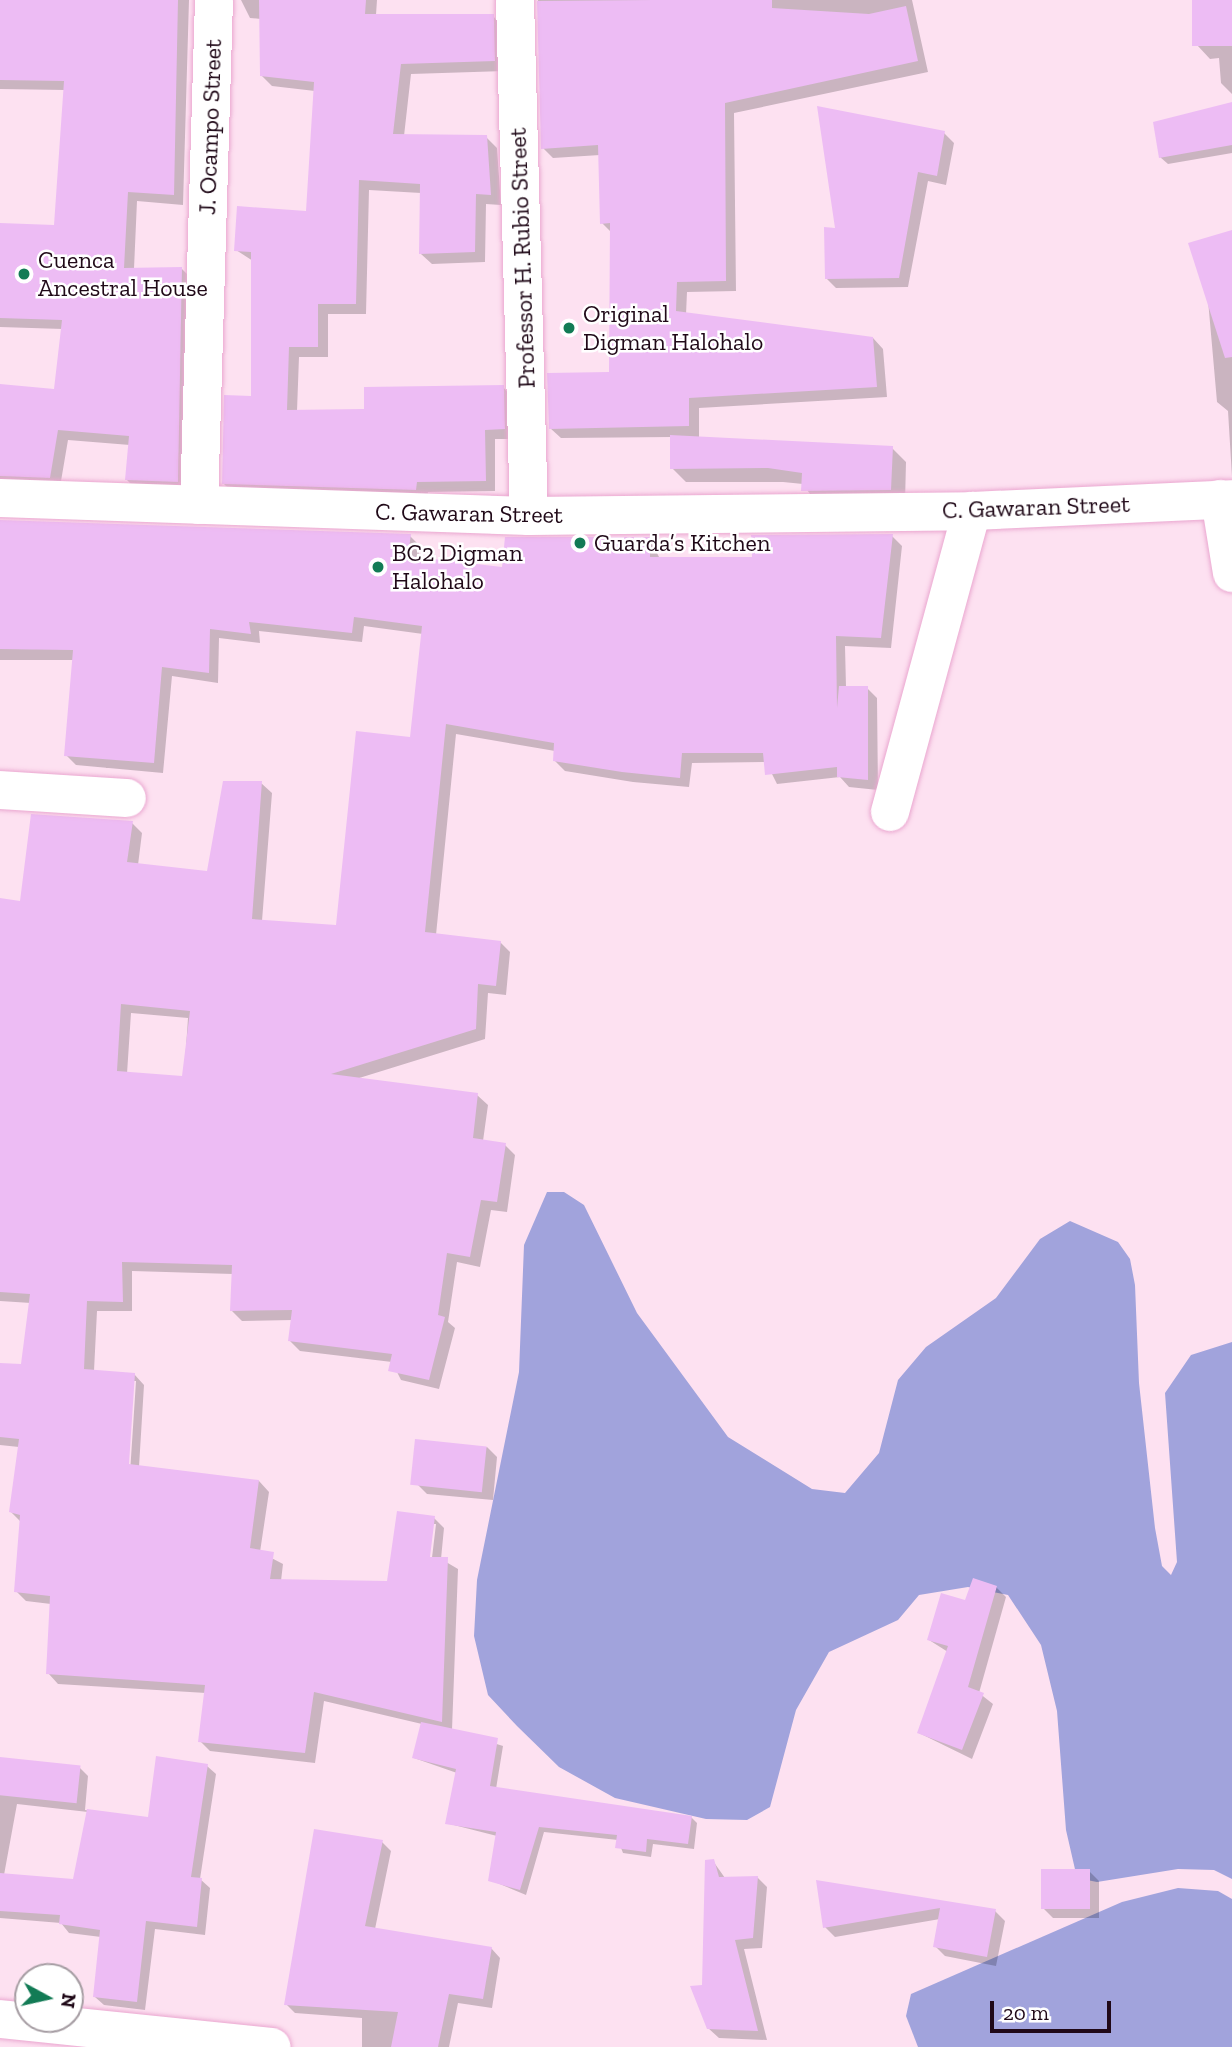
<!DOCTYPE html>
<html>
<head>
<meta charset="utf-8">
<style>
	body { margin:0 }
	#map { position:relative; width:1232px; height:2047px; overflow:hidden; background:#fde1f1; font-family:"Zilla Slab",serif }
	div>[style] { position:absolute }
	.water>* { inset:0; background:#a1a3dc }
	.shadow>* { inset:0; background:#0003 }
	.building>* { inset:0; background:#edbcf4; transform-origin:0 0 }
	.roads { filter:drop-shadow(0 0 2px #eaa7d0) drop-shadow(0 0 2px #eaa7d0) }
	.minor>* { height:38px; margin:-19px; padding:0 19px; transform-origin:19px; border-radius:19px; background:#fff }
	.dots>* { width:19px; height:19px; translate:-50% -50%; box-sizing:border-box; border:4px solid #fff; border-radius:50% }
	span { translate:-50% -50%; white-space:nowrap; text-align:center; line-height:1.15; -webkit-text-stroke:5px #fff; paint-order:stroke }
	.street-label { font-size:24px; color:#200918 }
	.poi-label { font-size:24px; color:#200918 }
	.left { translate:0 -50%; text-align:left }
	.north { position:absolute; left:14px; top:1963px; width:70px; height:70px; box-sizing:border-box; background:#fff; border:2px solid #a69da3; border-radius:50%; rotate:98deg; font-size:19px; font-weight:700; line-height:28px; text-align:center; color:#200918 }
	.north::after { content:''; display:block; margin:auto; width:24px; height:32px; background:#127b55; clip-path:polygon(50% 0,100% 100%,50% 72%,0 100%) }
	.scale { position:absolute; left:990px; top:2001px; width:121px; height:32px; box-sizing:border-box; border:4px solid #200918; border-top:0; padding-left:9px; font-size:21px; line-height:24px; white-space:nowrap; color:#200918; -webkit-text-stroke:5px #fff; paint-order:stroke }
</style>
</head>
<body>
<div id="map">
	<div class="water">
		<div style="clip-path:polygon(547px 1192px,564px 1192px,584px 1205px,637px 1313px,728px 1437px,812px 1489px,845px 1493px,879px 1453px,898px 1380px,926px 1347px,996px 1298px,1040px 1239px,1070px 1221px,1118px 1242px,1130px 1259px,1135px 1285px,1139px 1383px,1155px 1528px,1162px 1566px,1171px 1575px,1177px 1562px,1165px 1393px,1191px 1355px,1232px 1342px,1232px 1879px,1214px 1870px,1178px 1869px,1097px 1882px,1077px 1878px,1066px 1830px,1057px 1711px,1041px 1645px,1008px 1595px,968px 1587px,919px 1595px,898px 1620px,829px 1652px,796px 1710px,770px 1807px,747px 1820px,706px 1819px,615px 1798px,559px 1767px,517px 1726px,488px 1695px,474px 1636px,477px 1580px,519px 1372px,524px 1245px)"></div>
		<div style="clip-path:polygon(1178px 1888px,1218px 1891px,1232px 1899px,1232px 2047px,918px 2047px,906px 2016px,911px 1994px,1122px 1902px)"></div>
	</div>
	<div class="shadow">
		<div style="clip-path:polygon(0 0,189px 0,183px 205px,137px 201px,134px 269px,181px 268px,192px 279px,187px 492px,137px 490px,127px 480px,130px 445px,68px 440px,60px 487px,0 489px,0 386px,56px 391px,63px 329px,0 327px,0 225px,55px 227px,65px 90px,0 89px)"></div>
		<div style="clip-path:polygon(241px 0,377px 0,376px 15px,493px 16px,503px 27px,505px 71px,411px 74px,404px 136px,486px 137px,497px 148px,501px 205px,486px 204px,485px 262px,432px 264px,421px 254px,421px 193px,369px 190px,366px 314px,328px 314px,328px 357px,299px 357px,297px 411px,366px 410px,503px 387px,513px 398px,515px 439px,495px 439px,495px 491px,428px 492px,426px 500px,234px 494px,223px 483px,253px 398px,253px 261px,236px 250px,308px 213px,315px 91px,272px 86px,261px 75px,261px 19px,250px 18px)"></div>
		<div style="clip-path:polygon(538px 0,912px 0,928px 72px,734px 113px,736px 291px,687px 292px,686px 315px,873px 338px,883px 349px,887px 397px,699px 408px,699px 438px,892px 448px,906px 462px,905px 503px,817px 504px,803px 484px,783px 482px,686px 482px,672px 468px,672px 437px,561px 438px,550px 428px,611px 373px,611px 232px,602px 223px,600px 155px,553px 158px,543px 148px)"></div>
		<div style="clip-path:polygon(1194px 0,1232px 0,1232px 94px,1221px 83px,1219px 58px,1210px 59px,1197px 45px)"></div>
		<div style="clip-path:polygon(1232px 104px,1232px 153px,1168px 164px,1160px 157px)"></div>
		<div style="clip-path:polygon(944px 133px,954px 143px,946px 185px,928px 181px,908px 287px,836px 288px,826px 278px,838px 230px)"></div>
		<div style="clip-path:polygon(1232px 232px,1232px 477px,1228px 411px,1217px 402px,1208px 300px)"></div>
		<div style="clip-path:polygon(evenodd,0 522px,410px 536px,420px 546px,418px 559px,504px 569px,650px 539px,660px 559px,753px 559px,892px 536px,902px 546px,891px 648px,845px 646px,846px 687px,867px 688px,877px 698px,878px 790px,849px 787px,840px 777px,777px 784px,766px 762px,692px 763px,689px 787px,633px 782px,565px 771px,554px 760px,555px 751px,456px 734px,436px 935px,500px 942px,510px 952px,506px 995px,488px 993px,485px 1039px,356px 1079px,477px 1095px,488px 1105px,483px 1141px,505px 1145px,515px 1155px,507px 1212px,491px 1210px,480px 1267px,457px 1262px,448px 1322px,455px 1328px,439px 1389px,401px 1380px,392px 1362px,300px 1351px,290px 1341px,293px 1320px,242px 1321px,232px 1311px,233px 1274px,132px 1271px,132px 1311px,97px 1311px,94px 1371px,134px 1374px,144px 1385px,139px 1467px,259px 1481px,269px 1492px,260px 1552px,283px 1564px,281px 1581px,389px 1583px,434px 1518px,444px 1528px,441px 1559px,458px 1569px,452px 1730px,503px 1746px,496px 1789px,691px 1817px,697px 1823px,694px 1849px,653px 1844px,651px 1857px,623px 1853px,618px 1840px,544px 1832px,526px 1895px,490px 1880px,497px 1836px,446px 1823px,457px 1773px,414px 1758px,422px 1724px,324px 1701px,315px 1763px,210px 1751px,200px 1741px,206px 1693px,58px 1684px,48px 1673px,51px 1604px,26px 1601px,16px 1591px,21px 1522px,11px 1512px,19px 1447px,0 1445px,0 1365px,23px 1366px,31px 1303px,0 1301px,0 900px,21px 903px,132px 823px,142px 833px,138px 865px,209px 873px,261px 783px,272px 793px,262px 921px,338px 927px,411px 739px,423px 634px,364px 626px,362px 642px,259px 631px,260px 643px,219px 638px,218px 683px,172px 676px,163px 773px,76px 765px,66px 755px,74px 660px,0 660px,0 522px,131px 1013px,188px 1018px,184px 1077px,127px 1074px,131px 1013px,0 522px,133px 1381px,136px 1381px,130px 1473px,126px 1473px,133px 1381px,0 522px,432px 1524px,436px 1524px,431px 1566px,427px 1565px,432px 1524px)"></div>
		<div style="clip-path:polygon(487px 1447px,497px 1457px,493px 1500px,427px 1494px,417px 1484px)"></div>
		<div style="clip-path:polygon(996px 1587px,1006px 1597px,979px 1693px,993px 1704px,972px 1759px,919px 1733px,948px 1652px,929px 1640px,966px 1602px)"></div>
		<div style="clip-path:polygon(evenodd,0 1758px,80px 1768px,88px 1776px,85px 1810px,149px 1819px,207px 1766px,216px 1774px,200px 1879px,210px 1888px,205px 1935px,155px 1929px,145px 2010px,104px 2005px,95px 1997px,101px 1937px,69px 1933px,61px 1923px,0 1918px,0 1758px,17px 1804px,88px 1812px,75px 1881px,4px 1875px,17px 1804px)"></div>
		<div style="clip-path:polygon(382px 1842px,391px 1851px,375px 1929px,491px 1948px,500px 1958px,492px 2008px,458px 2003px,449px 2047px,362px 2047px,362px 2018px,295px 2013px,286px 2004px)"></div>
		<div style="clip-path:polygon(713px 1861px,725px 1878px,757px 1877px,767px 1887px,762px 1948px,744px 1949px,767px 2040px,719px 2038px,708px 2028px,703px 1987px)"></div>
		<div style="clip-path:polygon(1089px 1871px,1099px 1881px,1099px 1918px,1053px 1918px,1043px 1908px)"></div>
		<div style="clip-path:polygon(818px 1882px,995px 1911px,1005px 1921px,996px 1966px,945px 1956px,935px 1946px,940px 1919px,835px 1937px,825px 1927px)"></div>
	</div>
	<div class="building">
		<div style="clip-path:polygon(0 0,178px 0,174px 195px,128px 192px,124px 268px,182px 267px,178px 482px,125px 480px,129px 436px,58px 430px,50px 478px,0 476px,0 384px,54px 389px,62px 320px,0 318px,0 223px,54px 225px,64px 81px,0 80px)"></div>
		<div style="clip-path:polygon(259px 0,366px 0,365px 14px,494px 14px,495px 61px,401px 64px,393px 134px,487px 135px,491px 195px,476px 194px,475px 252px,419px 254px,420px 184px,359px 180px,356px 304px,318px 304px,318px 347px,289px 347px,287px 410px,364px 409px,364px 387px,504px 385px,505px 429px,485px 430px,486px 481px,417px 482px,416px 490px,222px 484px,224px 395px,251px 396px,251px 252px,234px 251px,237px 206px,306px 211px,314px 82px,260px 76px)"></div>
		<div style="clip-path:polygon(654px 0,772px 0,772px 8px,869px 14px,906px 6px,918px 61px,725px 103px,726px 281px,677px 282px,676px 311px,873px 337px,877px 387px,689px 398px,689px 426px,549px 429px,547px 373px,609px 372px,610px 223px,600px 224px,598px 145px,541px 149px,537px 1px)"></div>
		<div style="left:1192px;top:0;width:40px;height:46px"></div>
		<div style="clip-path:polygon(1232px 102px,1232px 145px,1159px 158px,1153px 122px)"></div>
		<div style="clip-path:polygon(817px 106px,945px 131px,937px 176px,918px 172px,899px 278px,825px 279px,824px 227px,835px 228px)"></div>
		<div style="clip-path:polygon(1232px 230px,1232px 357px,1225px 358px,1188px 243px)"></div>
		<div style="clip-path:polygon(670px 435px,893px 446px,891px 490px,801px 491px,802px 473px,768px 468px,670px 469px)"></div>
		<div style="clip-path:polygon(evenodd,0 520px,411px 534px,408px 556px,502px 567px,505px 537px,650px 537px,650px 557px,752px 557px,751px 535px,893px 534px,881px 638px,836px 636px,837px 708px,839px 686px,868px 686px,868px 780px,837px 777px,837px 767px,765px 775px,763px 753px,682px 753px,680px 778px,622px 772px,553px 761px,554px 743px,446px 724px,425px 932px,501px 941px,496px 986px,478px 984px,476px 1029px,331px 1074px,478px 1093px,473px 1138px,506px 1143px,497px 1202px,481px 1200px,470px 1257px,447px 1253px,438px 1315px,445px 1317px,429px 1380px,388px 1371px,392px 1354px,288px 1341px,292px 1310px,230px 1311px,232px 1265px,122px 1262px,123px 1302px,87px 1301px,84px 1369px,135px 1373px,129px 1464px,259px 1480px,250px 1548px,274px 1552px,270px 1579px,387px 1581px,397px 1511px,435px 1516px,430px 1557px,448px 1557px,442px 1722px,314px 1692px,305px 1753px,198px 1742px,205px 1685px,46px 1674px,50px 1596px,14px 1592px,20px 1515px,9px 1512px,19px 1439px,0 1437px,0 1363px,21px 1364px,30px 1294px,0 1292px,0 898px,20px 901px,31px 814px,133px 821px,127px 862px,207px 871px,223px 781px,262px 781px,252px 919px,336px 925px,356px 731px,410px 737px,422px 626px,354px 617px,352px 633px,249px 622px,251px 634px,210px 629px,209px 673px,162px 667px,154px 763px,64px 756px,73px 650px,0 649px,0 520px,121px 1004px,190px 1011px,182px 1076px,117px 1071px,121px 1004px)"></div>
		<div style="left:415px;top:1439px;width:72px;height:46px;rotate:6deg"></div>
		<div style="clip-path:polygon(973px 1578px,997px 1586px,968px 1687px,984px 1693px,962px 1750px,917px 1733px,948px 1646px,927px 1640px,941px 1593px,965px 1600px)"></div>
		<div style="clip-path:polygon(421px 1722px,498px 1738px,490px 1786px,692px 1816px,688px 1844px,647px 1839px,646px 1852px,615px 1848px,617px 1835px,539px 1827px,520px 1890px,488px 1881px,496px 1832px,445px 1824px,456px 1769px,412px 1758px)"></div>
		<div style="clip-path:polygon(156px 1756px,208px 1764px,191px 1877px,202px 1878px,197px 1927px,146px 1921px,137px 2002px,93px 1997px,100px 1930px,59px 1924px,60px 1915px,0 1911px,0 1873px,73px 1879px,87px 1809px,148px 1817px)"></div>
		<div style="left:0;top:1757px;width:81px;height:38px;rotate:6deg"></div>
		<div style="clip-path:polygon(314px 1829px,383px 1840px,365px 1926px,492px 1947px,483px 1999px,449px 1994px,438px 2047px,391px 2047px,398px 2012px,284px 2005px)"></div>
		<div style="clip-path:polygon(714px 1859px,719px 1877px,758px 1876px,753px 1938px,735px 1940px,758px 2031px,707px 2029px,690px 1986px,702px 1985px,705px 1860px)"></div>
		<div style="left:1090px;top:1869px;width:40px;height:49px;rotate:90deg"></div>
		<div style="clip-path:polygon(816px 1880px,996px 1909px,987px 1957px,933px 1947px,940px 1908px,823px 1928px)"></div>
	</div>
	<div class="roads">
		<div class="minor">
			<div style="left:515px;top:0;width:516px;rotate:88.45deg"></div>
			<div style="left:0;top:498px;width:529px;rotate:1.95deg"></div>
			<div style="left:529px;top:516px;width:443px;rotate:-0.6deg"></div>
			<div style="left:972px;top:511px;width:260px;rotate:-2.6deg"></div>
			<div style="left:1220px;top:499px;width:75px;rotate:80.8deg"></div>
			<div style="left:199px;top:505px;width:505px;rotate:-88.3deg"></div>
			<div style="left:0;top:790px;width:127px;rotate:3.6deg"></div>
			<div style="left:890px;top:812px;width:312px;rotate:-74.8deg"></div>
			<div style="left:0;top:2019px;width:273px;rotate:5.9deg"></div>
		</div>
	</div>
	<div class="dots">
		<div style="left:24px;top:274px;background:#127b55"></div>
		<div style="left:569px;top:328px;background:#127b55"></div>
		<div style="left:580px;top:543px;background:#127b55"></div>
		<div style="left:378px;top:567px;background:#127b55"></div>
	</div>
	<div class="street-label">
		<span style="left:210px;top:127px;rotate:-88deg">J. Ocampo Street</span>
		<span style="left:522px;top:258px;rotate:-92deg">Professor H. Rubio Street</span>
		<span style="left:1036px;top:507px;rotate:-2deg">C. Gawaran Street</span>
		<span style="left:469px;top:513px;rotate:1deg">C. Gawaran Street</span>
	</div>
	<div class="poi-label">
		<span class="left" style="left:38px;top:274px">Cuenca<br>Ancestral House</span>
		<span class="left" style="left:583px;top:328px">Original<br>Digman Halohalo</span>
		<span class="left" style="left:594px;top:543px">Guarda’s Kitchen</span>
		<span class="left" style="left:392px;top:567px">BC2 Digman<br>Halohalo</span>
	</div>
	<div class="north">N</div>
	<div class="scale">20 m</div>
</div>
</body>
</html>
